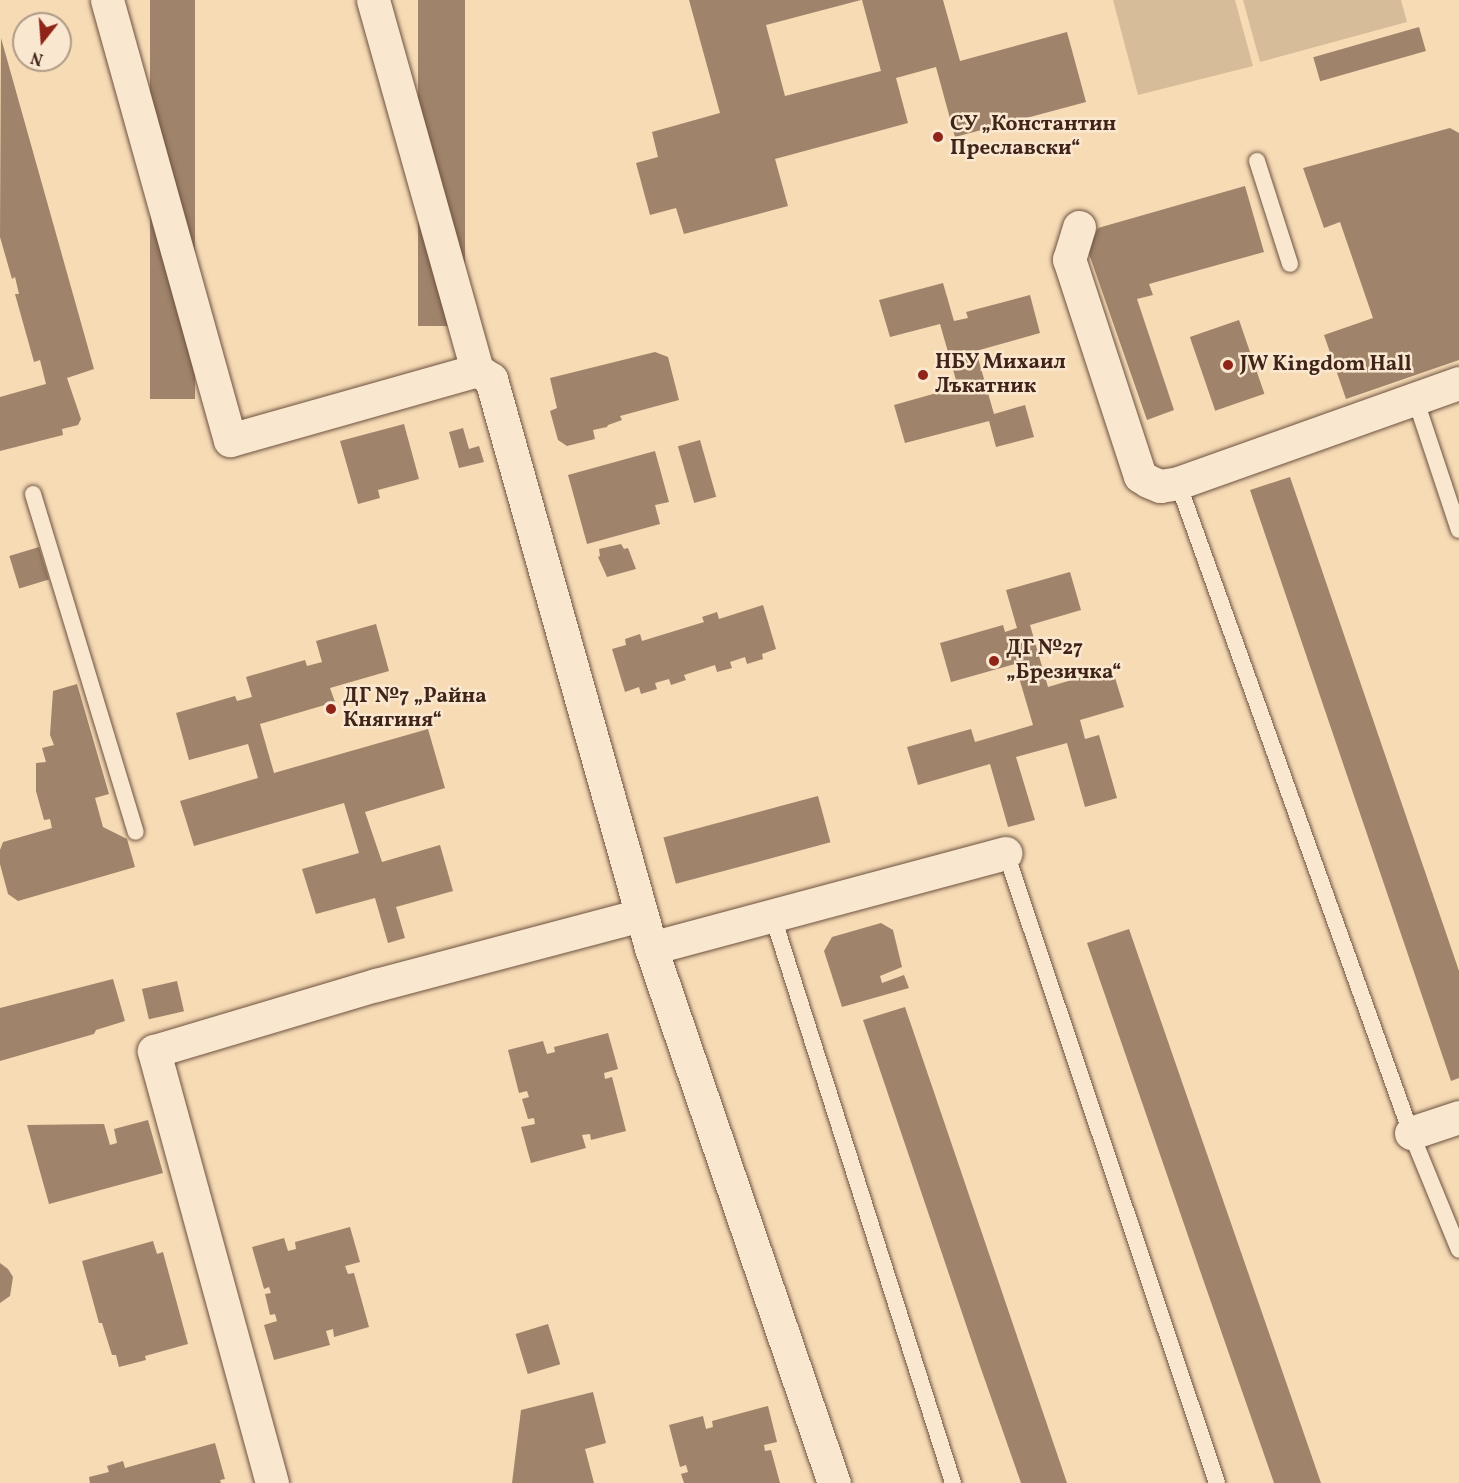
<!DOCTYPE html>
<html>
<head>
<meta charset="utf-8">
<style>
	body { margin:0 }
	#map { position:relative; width:1459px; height:1483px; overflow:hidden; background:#f6dbb5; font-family:Vollkorn,serif }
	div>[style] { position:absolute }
	.green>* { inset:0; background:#d7bc9a }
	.building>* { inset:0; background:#9f836a; transform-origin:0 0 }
	.roads { filter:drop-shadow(0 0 2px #6e5240) drop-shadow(0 0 2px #6e5240) }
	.service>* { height:16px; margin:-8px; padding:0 8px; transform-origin:8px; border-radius:8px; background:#f9e8cf }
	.minor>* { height:33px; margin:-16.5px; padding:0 16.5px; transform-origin:16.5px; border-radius:16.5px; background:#f9e8cf }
	.dots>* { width:16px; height:16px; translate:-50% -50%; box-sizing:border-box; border:3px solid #f9e8cf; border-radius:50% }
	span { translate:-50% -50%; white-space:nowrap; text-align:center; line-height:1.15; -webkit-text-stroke:5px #f9e8cf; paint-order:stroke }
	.poi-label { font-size:21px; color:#412419; font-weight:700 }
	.left { translate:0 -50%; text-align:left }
	.north { position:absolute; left:12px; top:12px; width:60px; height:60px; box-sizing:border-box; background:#f9e8cf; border:2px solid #af9a86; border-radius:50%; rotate:197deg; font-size:16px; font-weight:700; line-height:24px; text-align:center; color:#412419 }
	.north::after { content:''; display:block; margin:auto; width:21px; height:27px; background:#8f2418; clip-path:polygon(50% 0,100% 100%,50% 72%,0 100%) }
</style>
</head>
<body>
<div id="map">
	<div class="green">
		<div style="clip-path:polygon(1113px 0,1235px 0,1253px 66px,1138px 95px)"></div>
		<div style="clip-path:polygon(1243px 0,1401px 0,1407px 22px,1260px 62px)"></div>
	</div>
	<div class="building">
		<div style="left:150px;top:0;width:45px;height:399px"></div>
		<div style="left:418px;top:0;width:47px;height:326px"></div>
		<div style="clip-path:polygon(689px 0,861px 0,766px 25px,785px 96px,881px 71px,862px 0,943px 0,960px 61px,1067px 32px,1086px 102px,955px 137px,936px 67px,896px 78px,908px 123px,775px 159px,788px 206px,684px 234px,676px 208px,650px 215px,636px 163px,658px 157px,652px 132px,720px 113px)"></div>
		<div style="left:1419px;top:27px;width:25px;height:110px;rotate:74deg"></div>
		<div style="clip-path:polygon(1px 38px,94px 369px,67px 378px,81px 419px,78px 425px,62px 429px,63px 435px,0 451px,0 397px,46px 384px,40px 360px,34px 362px,15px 294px,19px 294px,15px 277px,12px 279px,0 237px)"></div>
		<div style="clip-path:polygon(1450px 128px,1459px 133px,1459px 360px,1346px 399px,1324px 335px,1373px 318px,1340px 222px,1324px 228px,1303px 168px)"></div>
		<div style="clip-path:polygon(1245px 186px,1264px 252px,1149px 284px,1153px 295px,1137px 299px,1174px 410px,1147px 420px,1087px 248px,1098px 228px)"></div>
		<div style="clip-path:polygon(943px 283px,954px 321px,968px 318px,966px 312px,1030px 295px,1040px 333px,976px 351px,994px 414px,1025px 405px,1034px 437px,996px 447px,989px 421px,905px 443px,894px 405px,958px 387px,940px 324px,890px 337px,879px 300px)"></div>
		<div style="left:1239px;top:320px;width:78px;height:52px;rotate:71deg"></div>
		<div style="clip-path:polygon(655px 352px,668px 357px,679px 400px,620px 416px,622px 420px,608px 425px,607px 427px,593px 430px,595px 439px,567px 446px,558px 440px,550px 411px,557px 408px,550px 378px)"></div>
		<div style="clip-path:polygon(404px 424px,419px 479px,378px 490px,380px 498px,358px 504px,340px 441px)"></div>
		<div style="clip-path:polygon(463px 428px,469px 449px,479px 446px,484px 462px,459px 468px,449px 432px)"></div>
		<div style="left:700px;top:440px;width:59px;height:23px;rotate:74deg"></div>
		<div style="clip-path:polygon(655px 451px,669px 502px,655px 505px,660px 524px,587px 544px,568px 475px)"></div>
		<div style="clip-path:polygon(1290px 477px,1459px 971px,1459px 1078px,1451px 1081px,1250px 490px)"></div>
		<div style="clip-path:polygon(621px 544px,624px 549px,628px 548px,636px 569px,607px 577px,598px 557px,600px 556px,599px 549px)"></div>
		<div style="left:39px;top:547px;width:34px;height:31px;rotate:73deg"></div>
		<div style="clip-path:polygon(1070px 572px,1081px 610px,1030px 625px,1048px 687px,1112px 668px,1124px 707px,1080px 720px,1085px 739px,1099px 735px,1117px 798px,1085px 807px,1067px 743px,1016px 757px,1035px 820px,1008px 827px,990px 764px,918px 785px,907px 747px,971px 729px,975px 742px,1033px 725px,1015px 664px,951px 682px,940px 643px,1003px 625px,1005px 632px,1017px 628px,1006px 590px)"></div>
		<div style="clip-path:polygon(763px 605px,776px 649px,762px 654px,763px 659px,747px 664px,745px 657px,730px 662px,732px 668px,717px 672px,715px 665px,684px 675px,686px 680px,671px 685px,669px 679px,655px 683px,657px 689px,641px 694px,639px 687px,625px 692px,612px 649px,626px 645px,625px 639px,640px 634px,642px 641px,704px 622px,702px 617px,717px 612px,719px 619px)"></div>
		<div style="clip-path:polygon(376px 624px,389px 671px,330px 688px,335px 702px,260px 724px,274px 773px,428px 729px,445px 788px,365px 812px,382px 862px,440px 845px,453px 891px,396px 907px,405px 938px,388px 943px,375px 898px,316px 914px,302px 869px,359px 853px,344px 803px,194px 846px,180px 801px,258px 778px,248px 744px,189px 760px,176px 713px,235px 696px,237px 701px,252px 697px,246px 677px,305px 660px,307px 666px,322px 662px,316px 641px)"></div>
		<div style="clip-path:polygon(77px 684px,109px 794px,95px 798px,103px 827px,127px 839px,135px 867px,18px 901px,8px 894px,0 864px,0 850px,3px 842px,52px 828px,50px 819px,44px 820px,36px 791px,36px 763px,46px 762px,42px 748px,54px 745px,50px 735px,53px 691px)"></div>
		<div style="left:818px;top:796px;width:48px;height:160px;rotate:75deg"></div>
		<div style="clip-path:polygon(881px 923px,893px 930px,902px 967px,880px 976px,882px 983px,904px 975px,909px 988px,842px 1007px,824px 951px,832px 937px)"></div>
		<div style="clip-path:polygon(1129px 929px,1321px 1483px,1274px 1483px,1204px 1282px,1087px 943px)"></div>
		<div style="clip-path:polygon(113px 979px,125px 1021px,96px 1030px,94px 1034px,0 1061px,0 1008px)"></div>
		<div style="left:177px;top:981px;width:31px;height:36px;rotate:77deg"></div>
		<div style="clip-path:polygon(905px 1007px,1067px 1483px,1021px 1483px,979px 1363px,863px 1020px)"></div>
		<div style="clip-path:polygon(608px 1033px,618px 1069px,604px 1073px,605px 1079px,612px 1077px,626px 1131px,591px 1140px,590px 1134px,582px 1135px,586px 1148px,531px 1163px,521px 1127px,535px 1124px,534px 1118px,528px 1119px,522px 1099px,529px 1097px,527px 1091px,519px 1093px,508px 1050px,543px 1041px,547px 1054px,555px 1052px,554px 1047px)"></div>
		<div style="clip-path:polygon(148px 1120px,163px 1173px,49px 1204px,27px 1125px,104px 1124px,110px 1145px,117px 1143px,114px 1129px)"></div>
		<div style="clip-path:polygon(350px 1227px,360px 1262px,345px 1266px,348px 1274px,354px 1273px,369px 1327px,334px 1337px,333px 1329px,326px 1331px,330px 1345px,274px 1360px,264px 1325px,277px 1321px,275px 1314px,270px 1315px,265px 1294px,271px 1293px,269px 1287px,264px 1289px,252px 1247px,284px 1238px,288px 1251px,296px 1249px,295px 1242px)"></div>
		<div style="clip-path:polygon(153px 1241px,157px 1254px,163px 1252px,188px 1344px,145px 1356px,146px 1360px,119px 1367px,116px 1355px,112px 1355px,102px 1323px,99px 1323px,82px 1261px)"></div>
		<div style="clip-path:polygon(0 1263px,8px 1269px,13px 1277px,10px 1296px,0 1303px)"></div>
		<div style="left:548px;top:1324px;width:42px;height:34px;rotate:73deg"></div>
		<div style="clip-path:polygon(593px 1392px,606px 1443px,585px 1449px,594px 1483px,512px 1483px,521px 1410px)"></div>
		<div style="clip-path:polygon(768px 1406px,777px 1442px,764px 1445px,765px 1451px,771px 1450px,780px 1483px,684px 1483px,681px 1474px,688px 1472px,686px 1465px,680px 1467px,669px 1425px,703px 1416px,706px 1429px,713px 1427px,712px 1421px)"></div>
		<div style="clip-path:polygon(215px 1443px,225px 1479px,220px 1480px,221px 1483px,90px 1483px,89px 1477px,109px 1472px,107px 1466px,123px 1461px,125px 1468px)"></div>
	</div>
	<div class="roads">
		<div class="service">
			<div style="left:1257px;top:161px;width:108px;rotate:72.2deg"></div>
			<div style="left:1415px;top:398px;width:139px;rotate:71.6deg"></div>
			<div style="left:1178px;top:483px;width:690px;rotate:70.28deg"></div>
			<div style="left:1411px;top:1133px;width:126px;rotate:67.7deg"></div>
			<div style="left:33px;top:494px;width:353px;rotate:73.1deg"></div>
			<div style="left:1006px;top:853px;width:664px;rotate:71.48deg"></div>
			<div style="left:772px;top:914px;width:597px;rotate:72.35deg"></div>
		</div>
		<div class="minor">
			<div style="left:107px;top:0;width:457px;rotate:74.4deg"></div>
			<div style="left:230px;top:440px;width:257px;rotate:-15.8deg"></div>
			<div style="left:477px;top:370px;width:17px;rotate:33deg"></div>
			<div style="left:491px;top:379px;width:591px;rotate:74.29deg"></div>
			<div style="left:651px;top:948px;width:565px;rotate:71.12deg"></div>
			<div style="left:373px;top:0;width:384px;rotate:74.3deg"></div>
			<div style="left:1079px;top:227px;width:34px;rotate:107deg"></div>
			<div style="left:1069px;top:259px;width:228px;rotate:71.9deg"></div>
			<div style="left:1140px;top:476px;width:9px;rotate:32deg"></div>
			<div style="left:1148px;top:481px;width:13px;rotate:23deg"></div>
			<div style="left:1160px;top:486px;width:18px;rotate:-9deg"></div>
			<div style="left:1178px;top:483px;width:298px;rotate:-19.6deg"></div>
			<div style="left:651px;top:948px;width:367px;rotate:-15deg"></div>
			<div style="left:1411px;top:1133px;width:51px;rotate:-18.4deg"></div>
			<div style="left:272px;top:1483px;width:448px;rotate:-105.3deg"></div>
			<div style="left:154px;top:1051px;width:232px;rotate:-16.6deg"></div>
			<div style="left:376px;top:985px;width:274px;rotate:-14.8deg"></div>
		</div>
	</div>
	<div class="dots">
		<div style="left:938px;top:137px;background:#8f2418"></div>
		<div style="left:1228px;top:365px;background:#8f2418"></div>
		<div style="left:923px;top:375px;background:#8f2418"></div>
		<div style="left:994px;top:661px;background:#8f2418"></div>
		<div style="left:331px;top:709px;background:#8f2418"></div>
	</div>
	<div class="poi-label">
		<span class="left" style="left:950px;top:137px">СУ „Константин<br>Преславски“</span>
		<span class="left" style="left:935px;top:375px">НБУ Михаил<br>Лъкатник</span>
		<span class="left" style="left:1240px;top:365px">JW Kingdom Hall</span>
		<span class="left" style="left:1006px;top:661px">ДГ №27<br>„Брезичка“</span>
		<span class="left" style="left:343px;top:709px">ДГ №7 „Райна<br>Княгиня“</span>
	</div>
	<div class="north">N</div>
</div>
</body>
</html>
